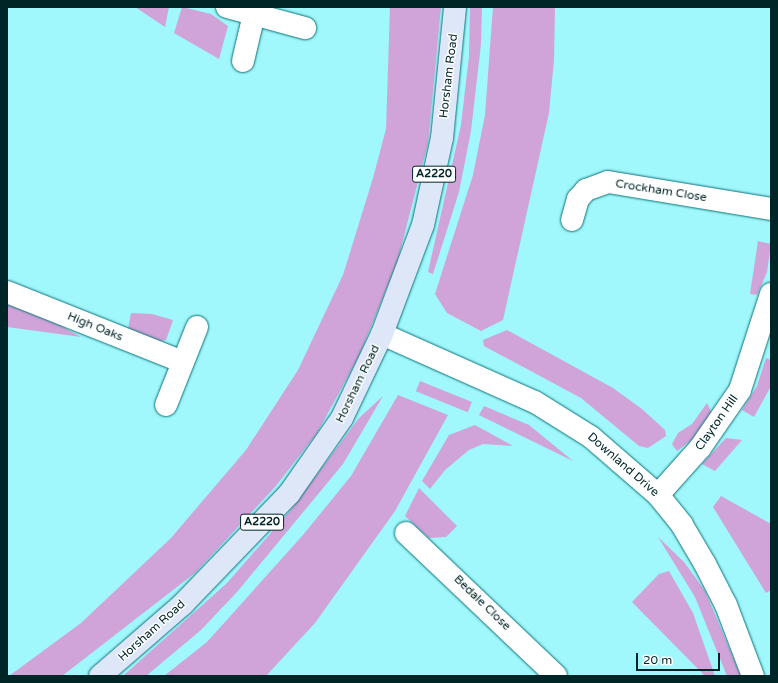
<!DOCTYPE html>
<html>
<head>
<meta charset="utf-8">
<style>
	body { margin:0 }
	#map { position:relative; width:778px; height:683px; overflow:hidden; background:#a0f7fc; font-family:"Varela Round",sans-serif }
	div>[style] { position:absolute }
	.green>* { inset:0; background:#d0a3d9; transform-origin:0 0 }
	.roads { filter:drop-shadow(0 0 1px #0a7378) drop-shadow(0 0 1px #0a7378) }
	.minor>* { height:22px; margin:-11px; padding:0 11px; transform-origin:11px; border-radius:11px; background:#fff }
	.primary>* { height:22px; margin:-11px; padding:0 11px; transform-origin:11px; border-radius:11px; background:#dde7f8 }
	span { translate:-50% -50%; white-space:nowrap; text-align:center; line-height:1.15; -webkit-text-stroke:3px #fff; paint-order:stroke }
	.shield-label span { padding:1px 3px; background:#fff; border:1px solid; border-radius:3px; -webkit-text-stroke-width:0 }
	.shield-label { font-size:11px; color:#002527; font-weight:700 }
	.street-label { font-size:12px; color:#002527 }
	.frame { position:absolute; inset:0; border:8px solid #002527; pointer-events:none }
	.scale { position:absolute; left:636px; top:653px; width:84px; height:18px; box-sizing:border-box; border:2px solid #002527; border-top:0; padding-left:5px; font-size:12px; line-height:14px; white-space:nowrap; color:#002527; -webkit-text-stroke:3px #fff; paint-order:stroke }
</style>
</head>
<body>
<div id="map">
	<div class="green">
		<div style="clip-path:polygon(135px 7px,169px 7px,165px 27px)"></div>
		<div style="clip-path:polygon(182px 7px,211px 14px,228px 26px,219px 59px,174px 33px)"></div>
		<div style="clip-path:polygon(390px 7px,441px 7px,428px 143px,397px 263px,359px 356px,317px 433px,275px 487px,195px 573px,62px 676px,9px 676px,81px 623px,171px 538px,246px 450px,298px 370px,343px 275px,373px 178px,386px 129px)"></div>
		<div style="clip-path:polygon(470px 7px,482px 7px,481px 44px,471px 131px,459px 192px,433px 274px,428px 272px,461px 125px,469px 56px)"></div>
		<div style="clip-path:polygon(493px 7px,555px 7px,554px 60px,549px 113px,503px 320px,481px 331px,447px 313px,435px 294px,473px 175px,485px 115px)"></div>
		<div style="clip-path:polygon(758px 241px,771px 244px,767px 272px,757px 295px,750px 294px)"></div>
		<div style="clip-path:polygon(7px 303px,25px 306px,81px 337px,7px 327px)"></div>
		<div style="clip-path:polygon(131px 313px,152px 314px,173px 320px,166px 340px,157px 342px,128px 329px)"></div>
		<div style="clip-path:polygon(507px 330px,613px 388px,642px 409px,665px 430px,666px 436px,648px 448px,639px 446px,581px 398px,484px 346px,483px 340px)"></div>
		<div style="clip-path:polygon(766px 358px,771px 360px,771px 386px,754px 417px,742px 410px,757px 386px)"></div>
		<div style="left:420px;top:381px;width:56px;height:11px;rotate:22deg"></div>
		<div style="clip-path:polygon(398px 395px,448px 415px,395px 511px,315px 623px,266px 676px,164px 676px,207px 642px,303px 535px,351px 476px)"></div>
		<div style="clip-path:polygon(383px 396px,343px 464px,237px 592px,201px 630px,146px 676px,123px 676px,227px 583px,290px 511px,359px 418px)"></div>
		<div style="clip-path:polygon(707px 403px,712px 413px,697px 436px,677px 451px,672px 444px,678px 433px,692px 424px)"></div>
		<div style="clip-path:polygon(484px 406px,529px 425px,573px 461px,479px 415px)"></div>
		<div style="clip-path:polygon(475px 425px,513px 446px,483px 444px,469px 450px,445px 470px,430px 489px,422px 481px,449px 435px)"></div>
		<div style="clip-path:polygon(726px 438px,742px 440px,715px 471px,702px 464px)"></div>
		<div style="clip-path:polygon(419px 488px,457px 526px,446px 537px,429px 538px,405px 516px)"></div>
		<div style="clip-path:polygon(721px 496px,771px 524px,771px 590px,766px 593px,713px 507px)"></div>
		<div style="clip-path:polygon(658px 537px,684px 562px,705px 591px,741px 676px,727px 676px,695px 597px)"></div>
		<div style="clip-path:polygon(669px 571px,693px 613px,715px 676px,705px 676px,632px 602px,659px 574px)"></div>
	</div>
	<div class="roads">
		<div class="minor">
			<div style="left:227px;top:7px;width:81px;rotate:15.1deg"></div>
			<div style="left:243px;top:61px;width:48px;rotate:-76.8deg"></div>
			<div style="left:572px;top:220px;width:22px;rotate:-74deg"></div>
			<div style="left:578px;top:199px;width:12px;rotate:-48deg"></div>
			<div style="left:586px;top:190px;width:23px;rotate:-20deg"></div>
			<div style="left:608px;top:182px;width:165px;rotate:9.4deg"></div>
			<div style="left:7px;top:292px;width:189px;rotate:21.7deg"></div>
			<div style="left:382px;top:334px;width:167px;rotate:24deg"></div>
			<div style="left:535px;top:402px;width:66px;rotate:32deg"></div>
			<div style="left:591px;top:437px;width:89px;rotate:40.9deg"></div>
			<div style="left:658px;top:495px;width:38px;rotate:51deg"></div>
			<div style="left:682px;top:525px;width:45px;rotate:59.5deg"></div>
			<div style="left:705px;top:564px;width:46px;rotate:62.9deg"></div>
			<div style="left:726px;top:605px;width:76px;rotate:69.2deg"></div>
			<div style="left:166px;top:405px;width:84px;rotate:-68.3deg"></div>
			<div style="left:658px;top:495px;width:63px;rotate:-48.2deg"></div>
			<div style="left:700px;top:448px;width:70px;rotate:-55.4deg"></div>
			<div style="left:740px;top:390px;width:101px;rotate:-72.1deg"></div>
			<div style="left:406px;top:533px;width:207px;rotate:43.6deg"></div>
		</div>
		<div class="primary">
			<div style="left:100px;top:676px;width:110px;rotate:-40.9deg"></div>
			<div style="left:183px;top:604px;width:153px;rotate:-46.1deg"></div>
			<div style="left:289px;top:494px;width:93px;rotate:-55.1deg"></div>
			<div style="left:342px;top:418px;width:93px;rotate:-64.5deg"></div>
			<div style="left:382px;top:334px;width:116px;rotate:-69.4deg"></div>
			<div style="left:423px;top:225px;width:89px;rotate:-77.7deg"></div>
			<div style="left:442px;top:138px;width:132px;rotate:-84.3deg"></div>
		</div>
	</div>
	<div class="shield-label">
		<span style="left:434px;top:174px">A2220</span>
		<span style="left:262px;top:522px">A2220</span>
	</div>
	<div class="street-label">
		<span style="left:449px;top:76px;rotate:-83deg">Horsham Road</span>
		<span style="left:661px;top:191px;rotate:9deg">Crockham Close</span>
		<span style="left:95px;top:327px;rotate:22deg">High Oaks</span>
		<span style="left:358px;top:384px;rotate:-64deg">Horsham Road</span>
		<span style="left:717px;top:423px;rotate:-55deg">Clayton Hill</span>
		<span style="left:623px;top:465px;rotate:41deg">Downland Drive</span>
		<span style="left:482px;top:603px;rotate:44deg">Bedale Close</span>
		<span style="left:152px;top:631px;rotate:-42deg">Horsham Road</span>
	</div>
	<div class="frame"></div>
	<div class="scale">20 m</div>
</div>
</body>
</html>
